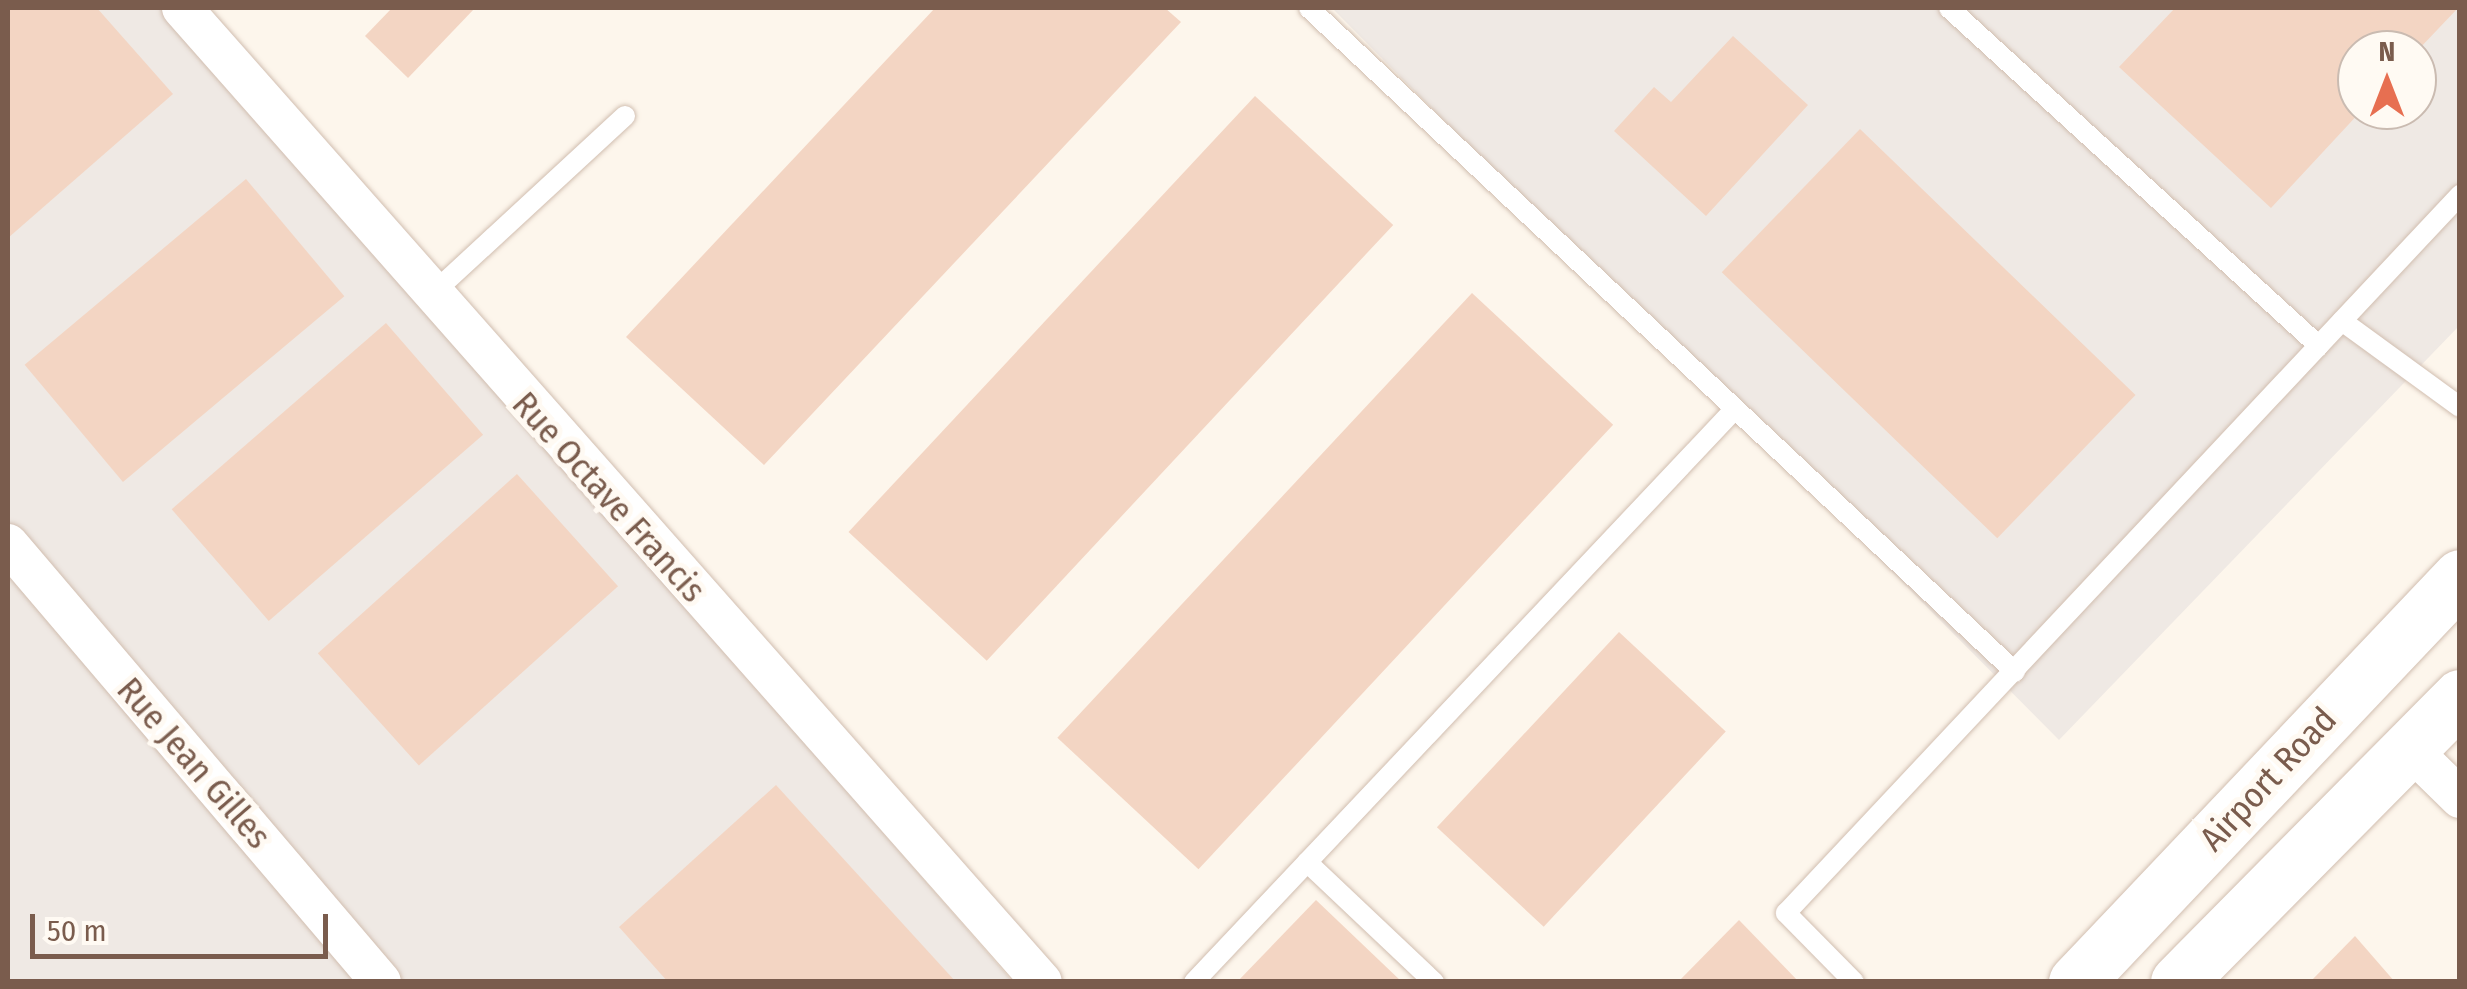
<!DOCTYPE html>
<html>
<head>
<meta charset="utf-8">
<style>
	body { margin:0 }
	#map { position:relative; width:2467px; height:989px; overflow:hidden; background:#fdf6ec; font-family:"Fira Sans Condensed",sans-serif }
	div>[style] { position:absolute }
	.industrial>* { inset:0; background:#efe9e4 }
	.building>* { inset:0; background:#f3d5c3; transform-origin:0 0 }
	.roads { filter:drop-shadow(0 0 2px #d1beb0) drop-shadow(0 0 2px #d1beb0) }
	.service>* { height:20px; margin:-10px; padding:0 10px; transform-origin:10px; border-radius:10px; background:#fff }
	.minor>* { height:40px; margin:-20px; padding:0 20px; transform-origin:20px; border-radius:20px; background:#fff }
	.secondary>* { height:55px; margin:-27.5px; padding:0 27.5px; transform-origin:27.5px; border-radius:27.5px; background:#fff }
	span { translate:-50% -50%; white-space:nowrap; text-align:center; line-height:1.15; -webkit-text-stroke:10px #fffaf3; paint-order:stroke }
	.street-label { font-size:35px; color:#7a5c4d }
	.frame { position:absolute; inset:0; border:10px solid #7a5c4d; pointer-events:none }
	.north { position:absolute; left:2337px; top:30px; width:100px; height:100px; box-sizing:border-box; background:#fffaf3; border:2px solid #cabbb1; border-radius:50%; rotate:0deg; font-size:28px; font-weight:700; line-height:40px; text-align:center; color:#7a5c4d }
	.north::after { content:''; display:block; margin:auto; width:35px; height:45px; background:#e76f51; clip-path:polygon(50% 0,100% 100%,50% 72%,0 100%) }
	.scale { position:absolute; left:30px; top:914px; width:298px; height:45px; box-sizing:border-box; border:5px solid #7a5c4d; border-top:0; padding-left:12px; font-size:30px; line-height:35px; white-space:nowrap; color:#7a5c4d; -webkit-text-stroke:8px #fffaf3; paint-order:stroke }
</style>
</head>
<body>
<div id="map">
	<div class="industrial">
		<div style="clip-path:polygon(8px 8px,167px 8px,1012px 981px,8px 981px)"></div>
		<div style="clip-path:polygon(evenodd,1332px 8px,2459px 8px,2459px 326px,2059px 740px,1332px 8px,2357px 50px,2417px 50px,2417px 110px,2357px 110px,2357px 50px)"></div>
	</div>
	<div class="building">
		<div style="clip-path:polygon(8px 8px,97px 8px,173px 94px,8px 238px)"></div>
		<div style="clip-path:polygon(392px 8px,475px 8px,408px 78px,365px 36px)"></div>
		<div style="clip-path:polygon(935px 8px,1165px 8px,1181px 22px,764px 465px,626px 337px)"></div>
		<div style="clip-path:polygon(2175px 8px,2458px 8px,2418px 50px,2357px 50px,2362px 110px,2271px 208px,2119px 67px)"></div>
		<div style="clip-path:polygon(1733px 36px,1808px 105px,1706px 216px,1614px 131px,1654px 87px,1671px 102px)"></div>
		<div style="left:1255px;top:96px;width:189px;height:596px;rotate:43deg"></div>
		<div style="left:1860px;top:129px;width:383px;height:199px;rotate:44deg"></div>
		<div style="left:246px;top:179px;width:153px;height:289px;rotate:50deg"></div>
		<div style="left:1472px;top:293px;width:193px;height:608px;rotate:43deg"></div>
		<div style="left:386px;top:323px;width:148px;height:284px;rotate:49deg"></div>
		<div style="left:517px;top:474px;width:151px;height:268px;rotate:48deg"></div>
		<div style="left:1619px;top:632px;width:146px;height:267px;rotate:43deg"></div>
		<div style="clip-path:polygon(776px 785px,956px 982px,668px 982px,619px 927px)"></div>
		<div style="clip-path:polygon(1316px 900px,1402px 982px,1237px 982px)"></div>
		<div style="clip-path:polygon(1739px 920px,1799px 982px,1678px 982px)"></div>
		<div style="clip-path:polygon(2355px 936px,2395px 982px,2310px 982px)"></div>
	</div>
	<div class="roads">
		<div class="service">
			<div style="left:1309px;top:8px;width:969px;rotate:43.24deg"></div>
			<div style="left:1949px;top:8px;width:501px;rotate:42.41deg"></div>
			<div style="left:431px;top:295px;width:264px;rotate:-42.7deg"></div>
			<div style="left:2342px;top:321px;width:146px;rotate:36.1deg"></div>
			<div style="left:1307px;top:862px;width:175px;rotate:43.4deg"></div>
			<div style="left:1194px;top:982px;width:788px;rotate:-46.65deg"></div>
			<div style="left:1854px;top:982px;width:97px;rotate:-134.6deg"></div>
			<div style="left:1786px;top:913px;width:985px;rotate:-46.81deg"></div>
		</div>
		<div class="minor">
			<div style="left:182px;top:8px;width:1299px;rotate:48.56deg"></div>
			<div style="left:8px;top:544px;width:575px;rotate:49.58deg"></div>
			<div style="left:2411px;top:750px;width:69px;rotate:44.4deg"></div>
		</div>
		<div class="secondary">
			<div style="left:2076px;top:982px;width:558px;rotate:-46.52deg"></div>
			<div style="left:2178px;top:982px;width:401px;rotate:-45.3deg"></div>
		</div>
	</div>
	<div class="street-label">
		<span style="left:609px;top:497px;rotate:48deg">Rue Octave Francis</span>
		<span style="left:194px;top:763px;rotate:49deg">Rue Jean Gilles</span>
		<span style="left:2268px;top:779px;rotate:-47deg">Airport Road</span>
	</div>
	<div class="frame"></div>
	<div class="north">N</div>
	<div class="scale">50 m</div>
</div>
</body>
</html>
